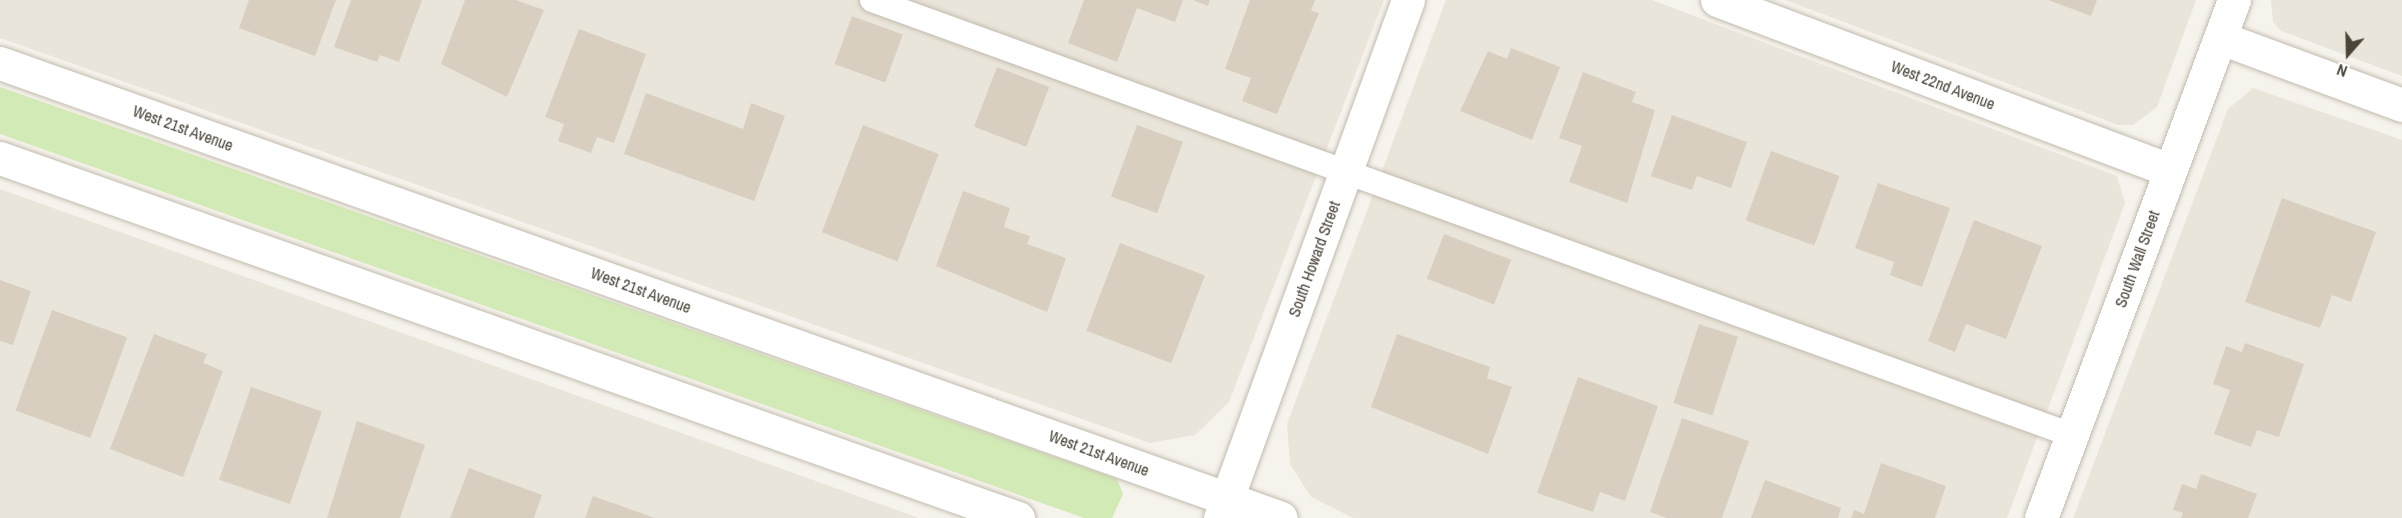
<!DOCTYPE html>
<html>
<head>
<meta charset="utf-8">
<style>
	body { margin:0 }
	#map { position:relative; width:2402px; height:518px; overflow:hidden; background:#f6f3ec; font-family:"Archivo Narrow",sans-serif }
	div>[style] { position:absolute }
	.residential>* { inset:0; background:#eae5da }
	.green>* { inset:0; background:#d2eab5 }
	.building>* { inset:0; background:#d8cfc1; transform-origin:0 0 }
	.roads { filter:drop-shadow(0 0 2px #c2bbae) drop-shadow(0 0 2px #c2bbae) }
	.service>* { height:24px; margin:-12px; padding:0 12px; transform-origin:12px; border-radius:12px; background:#fff }
	.minor>* { height:33px; margin:-16.5px; padding:0 16.5px; transform-origin:16.5px; border-radius:16.5px; background:#fff }
	span { translate:-50% -50%; white-space:nowrap; text-align:center; line-height:1.15; -webkit-text-stroke:5px #fff; paint-order:stroke }
	.street-label { font-size:16px; color:#4b4439 }
	.north { position:absolute; left:2318px; top:24px; width:60px; height:60px; -webkit-text-stroke:4px #fff; paint-order:stroke; rotate:200deg; font-size:16px; font-weight:700; line-height:24px; text-align:center; color:#4b4439 }
	.north::after { content:''; display:block; margin:auto; width:21px; height:27px; background:#4b4439; clip-path:polygon(50% 0,100% 100%,50% 72%,0 100%) }
</style>
</head>
<body>
<div id="map">
	<div class="residential">
		<div style="clip-path:polygon(0 0,1384px 0,1229px 402px,1195px 435px,1150px 443px,0 38px)"></div>
		<div style="clip-path:polygon(1446px 0,1652px 0,2117px 176px,2125px 203px,2007px 518px,1353px 518px,1311px 497px,1290px 464px,1287px 424px)"></div>
		<div style="clip-path:polygon(1785px 0,2196px 0,2157px 107px,2133px 125px,2118px 125px)"></div>
		<div style="clip-path:polygon(2271px 0,2402px 0,2402px 76px,2281px 31px,2273px 22px)"></div>
		<div style="clip-path:polygon(2253px 88px,2402px 140px,2402px 518px,2073px 518px,2228px 109px)"></div>
		<div style="clip-path:polygon(0 189px,919px 518px,0 518px)"></div>
	</div>
	<div class="green">
		<div style="clip-path:polygon(0 87px,1117px 479px,1123px 494px,1112px 518px,1084px 518px,0 134px)"></div>
	</div>
	<div class="building">
		<div style="clip-path:polygon(249px 0,336px 0,315px 56px,239px 28px)"></div>
		<div style="clip-path:polygon(351px 0,422px 0,399px 62px,380px 55px,377px 62px,334px 47px)"></div>
		<div style="clip-path:polygon(465px 0,516px 0,544px 10px,507px 97px,441px 64px)"></div>
		<div style="clip-path:polygon(1084px 0,1183px 0,1175px 22px,1137px 8px,1117px 62px,1068px 43px)"></div>
		<div style="clip-path:polygon(1193px 0,1210px 0,1208px 6px)"></div>
		<div style="clip-path:polygon(1250px 0,1315px 0,1311px 11px,1319px 13px,1277px 114px,1242px 101px,1251px 78px,1225px 69px)"></div>
		<div style="clip-path:polygon(2048px 0,2097px 0,2091px 16px)"></div>
		<div style="left:852px;top:16px;width:54px;height:51px;rotate:20deg"></div>
		<div style="clip-path:polygon(579px 29px,646px 54px,614px 143px,597px 137px,591px 153px,558px 141px,564px 124px,545px 117px)"></div>
		<div style="clip-path:polygon(1511px 48px,1560px 67px,1532px 140px,1460px 111px,1488px 51px,1507px 59px)"></div>
		<div style="left:997px;top:67px;width:56px;height:64px;rotate:21deg"></div>
		<div style="clip-path:polygon(1583px 72px,1636px 92px,1632px 102px,1655px 110px,1627px 203px,1569px 182px,1582px 146px,1559px 138px)"></div>
		<div style="clip-path:polygon(646px 93px,743px 129px,751px 103px,785px 116px,754px 201px,624px 154px)"></div>
		<div style="clip-path:polygon(1672px 115px,1747px 142px,1731px 188px,1697px 176px,1692px 190px,1651px 176px)"></div>
		<div style="left:863px;top:125px;width:81px;height:115px;rotate:21deg"></div>
		<div style="left:1137px;top:125px;width:49px;height:76px;rotate:20deg"></div>
		<div style="left:1771px;top:151px;width:73px;height:74px;rotate:20deg"></div>
		<div style="clip-path:polygon(1878px 183px,1950px 208px,1922px 287px,1890px 275px,1894px 262px,1855px 248px)"></div>
		<div style="clip-path:polygon(963px 191px,1010px 208px,1004px 227px,1030px 236px,1027px 244px,1066px 258px,1047px 312px,936px 266px)"></div>
		<div style="clip-path:polygon(2282px 198px,2376px 232px,2351px 302px,2332px 295px,2320px 328px,2245px 302px)"></div>
		<div style="clip-path:polygon(1974px 220px,2042px 246px,2006px 339px,1966px 324px,1955px 352px,1928px 341px)"></div>
		<div style="left:1444px;top:234px;width:72px;height:48px;rotate:21deg"></div>
		<div style="left:1120px;top:243px;width:91px;height:94px;rotate:21deg"></div>
		<div style="clip-path:polygon(0 280px,31px 291px,13px 345px,0 341px)"></div>
		<div style="left:52px;top:310px;width:80px;height:107px;rotate:20deg"></div>
		<div style="left:1699px;top:324px;width:41px;height:83px;rotate:18deg"></div>
		<div style="clip-path:polygon(154px 334px,207px 354px,203px 363px,223px 371px,183px 477px,110px 449px)"></div>
		<div style="clip-path:polygon(1397px 334px,1490px 367px,1487px 378px,1512px 387px,1488px 454px,1371px 407px)"></div>
		<div style="clip-path:polygon(2245px 343px,2304px 364px,2279px 437px,2257px 430px,2251px 447px,2214px 434px,2230px 390px,2213px 384px,2226px 346px,2242px 352px)"></div>
		<div style="clip-path:polygon(1578px 377px,1658px 406px,1625px 501px,1600px 492px,1593px 512px,1537px 493px)"></div>
		<div style="left:251px;top:387px;width:75px;height:98px;rotate:19deg"></div>
		<div style="clip-path:polygon(1682px 418px,1749px 441px,1722px 518px,1667px 518px,1650px 512px)"></div>
		<div style="clip-path:polygon(357px 421px,425px 445px,400px 518px,327px 518px)"></div>
		<div style="clip-path:polygon(1881px 463px,1946px 486px,1935px 518px,1851px 518px,1854px 510px,1864px 514px)"></div>
		<div style="clip-path:polygon(469px 468px,542px 495px,534px 518px,450px 518px)"></div>
		<div style="clip-path:polygon(2201px 474px,2257px 494px,2248px 518px,2181px 518px,2183px 513px,2173px 510px,2182px 484px,2196px 489px)"></div>
		<div style="clip-path:polygon(1765px 480px,1841px 508px,1838px 518px,1751px 518px)"></div>
		<div style="clip-path:polygon(593px 496px,655px 518px,585px 518px)"></div>
	</div>
	<div class="roads">
		<div class="service">
			<div style="left:872px;top:0;width:1276px;rotate:19.93deg"></div>
		</div>
		<div class="minor">
			<div style="left:1717px;top:0;width:484px;rotate:20.6deg"></div>
			<div style="left:2221px;top:38px;width:193px;rotate:20.3deg"></div>
			<div style="left:0;top:63px;width:1359px;rotate:19.55deg"></div>
			<div style="left:0;top:158px;width:1080px;rotate:19.48deg"></div>
			<div style="left:1220px;top:518px;width:551px;rotate:-70.05deg"></div>
			<div style="left:2041px;top:518px;width:553px;rotate:-69.57deg"></div>
		</div>
	</div>
	<div class="street-label">
		<span style="left:1943px;top:85px;rotate:21deg">West 22nd Avenue</span>
		<span style="left:183px;top:128px;rotate:20deg">West 21st Avenue</span>
		<span style="left:1314px;top:259px;rotate:-70deg">South Howard Street</span>
		<span style="left:2137px;top:259px;rotate:-70deg">South Wall Street</span>
		<span style="left:641px;top:290px;rotate:20deg">West 21st Avenue</span>
		<span style="left:1099px;top:453px;rotate:20deg">West 21st Avenue</span>
	</div>
	<div class="north">N</div>
</div>
</body>
</html>
